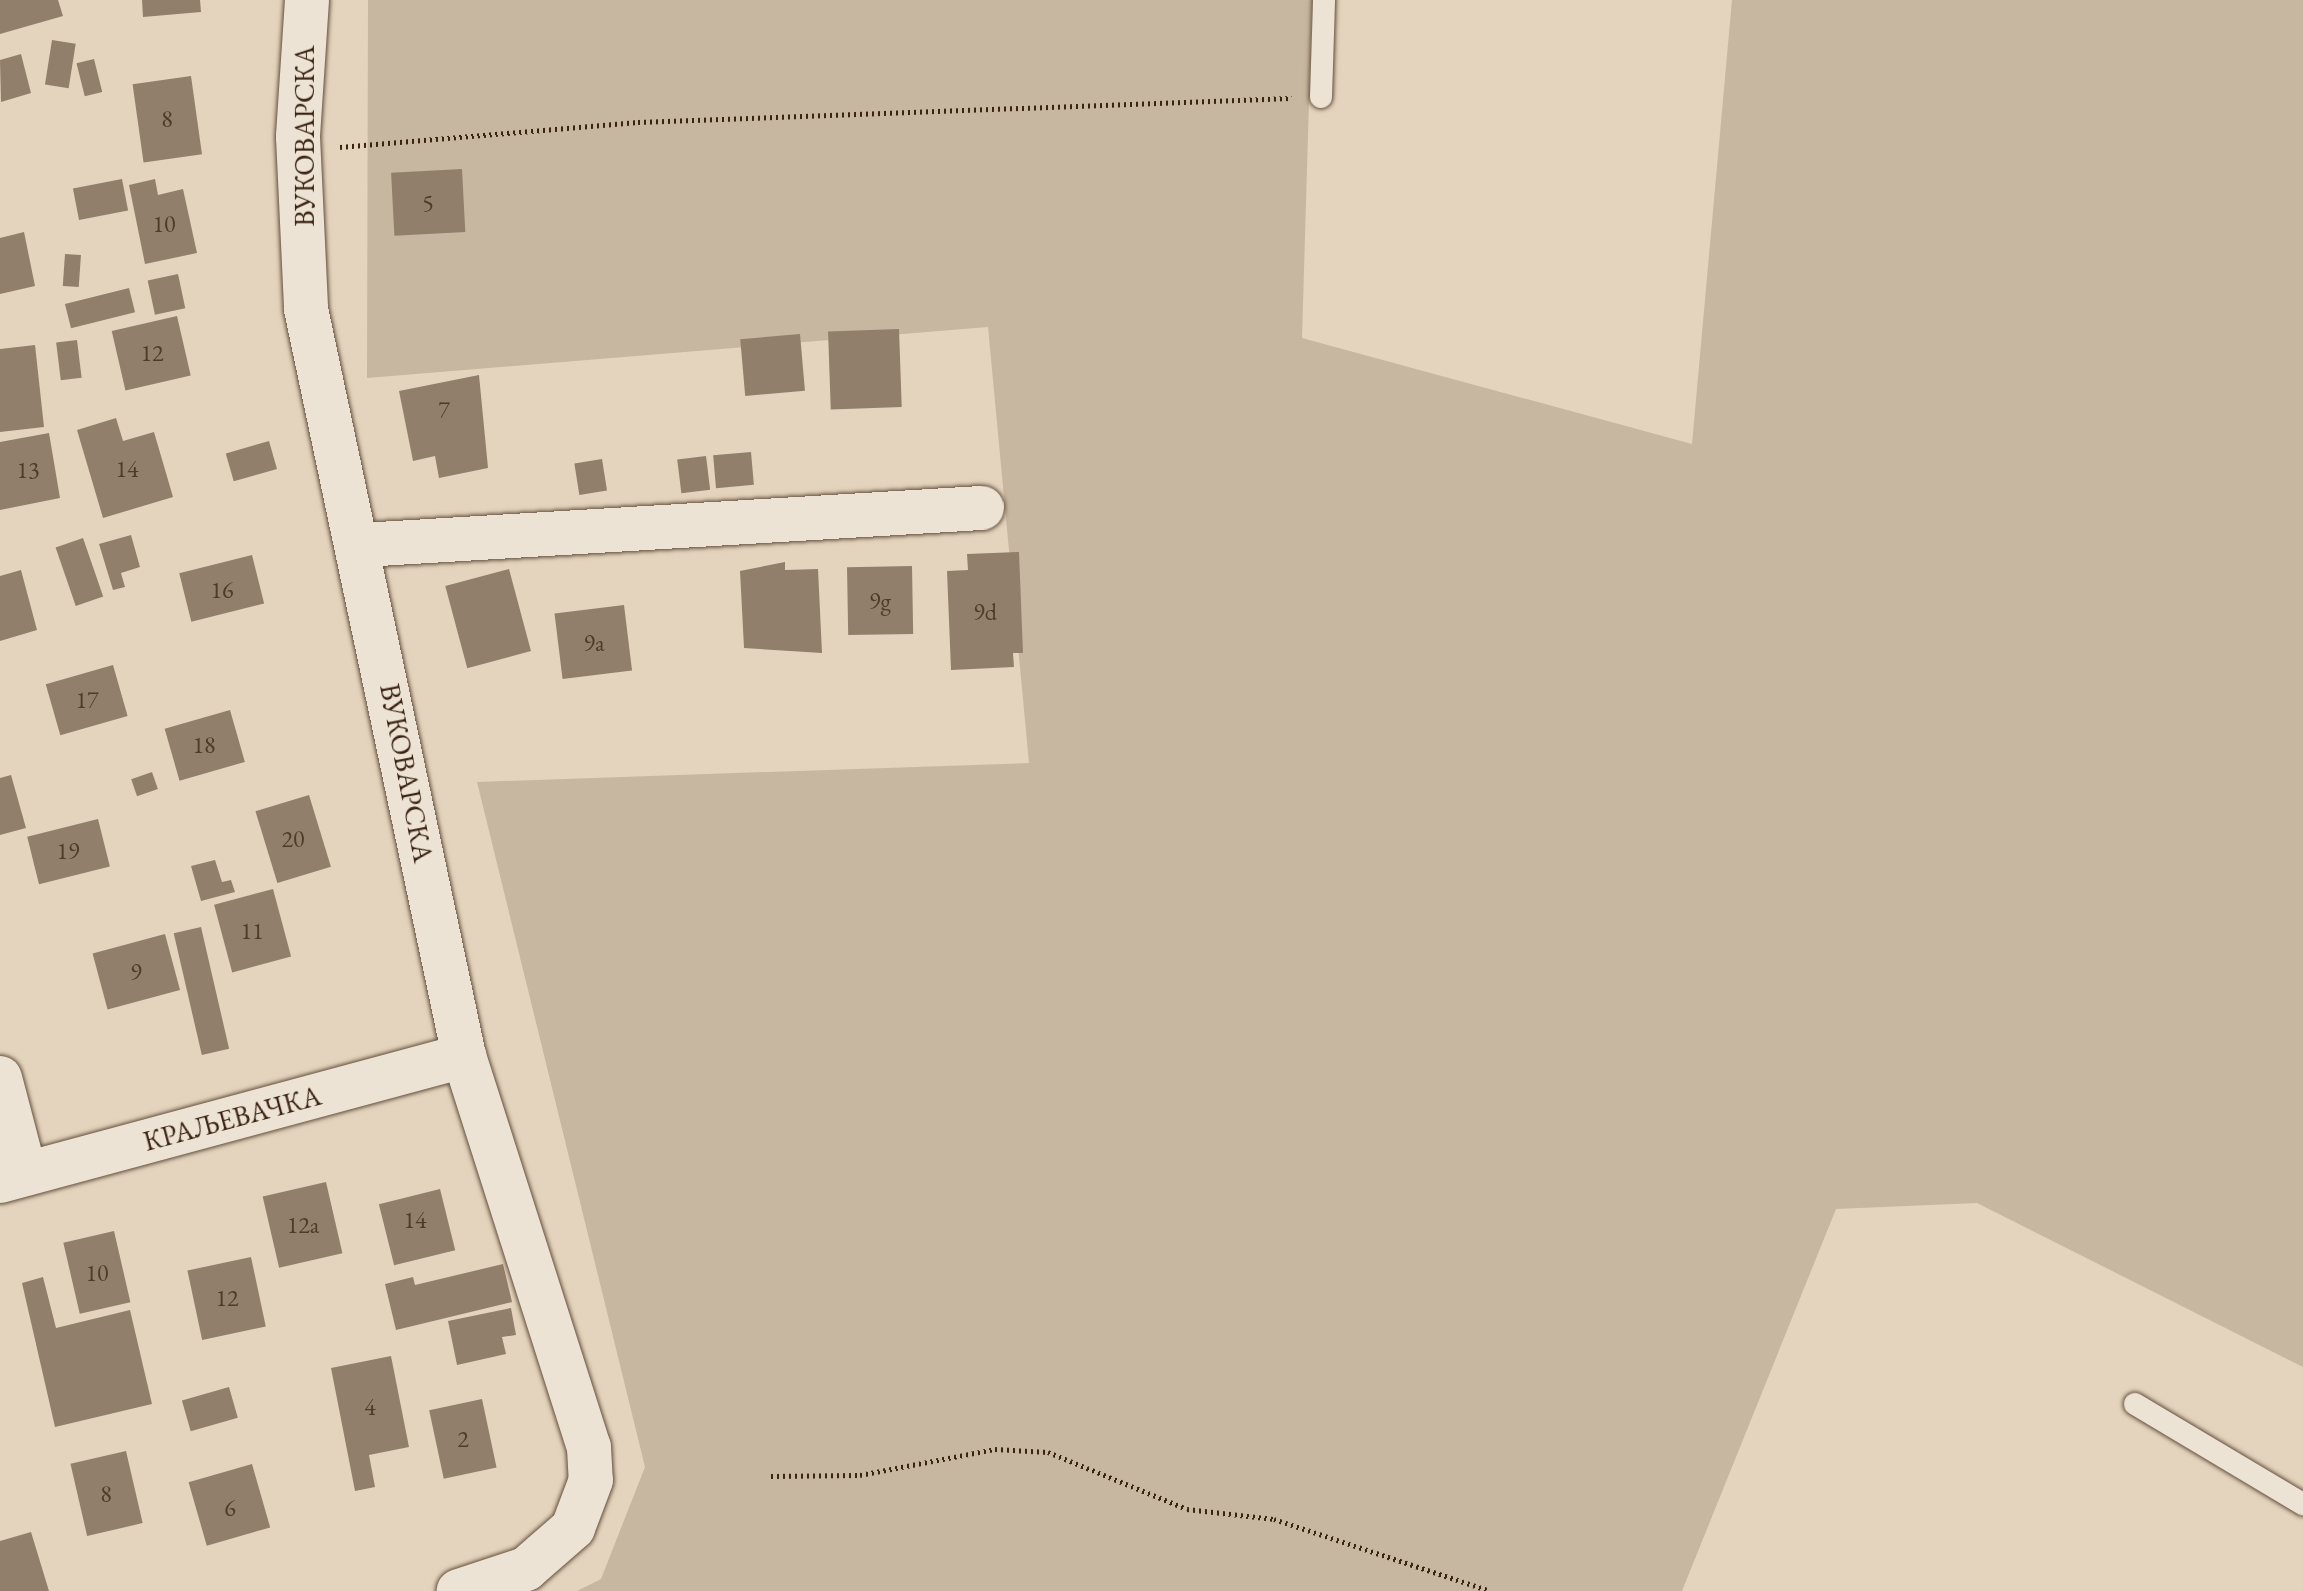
<!DOCTYPE html>
<html>
<head>
<meta charset="utf-8">
<style>
	body { margin:0 }
	#map { position:relative; width:2303px; height:1591px; overflow:hidden; background:#e4d4bd; font-family:"EB Garamond",serif }
	div>[style] { position:absolute }
	.green>* { inset:0; background:#c7b6a0 }
	.building>* { inset:0; background:#927f6b; transform-origin:0 0 }
	.path>* { height:5px; margin-top:-2.5px; transform-origin:0; background:repeating-linear-gradient(90deg,#3a2312 0 2px,transparent 0 6px) }
	.roads { filter:drop-shadow(0 0 2px #644f3d) drop-shadow(0 0 2px #644f3d) }
	.lane>* { height:22px; margin:-11px; padding:0 11px; transform-origin:11px; border-radius:11px; background:#ede3d4 }
	.street>* { height:44px; margin:-22px; padding:0 22px; transform-origin:22px; border-radius:22px; background:#ede3d4 }
	span { translate:-50% -50%; white-space:nowrap; text-align:center; line-height:1.15; -webkit-text-stroke:6px #ede3d4; paint-order:stroke }
	.number-label { font-size:24px; color:#503a28 }
	.number-label span { -webkit-text-stroke-width:0 }
	.street-label { font-size:28px; color:#3a2312 }
</style>
</head>
<body>
<div id="map">
	<div class="green">
		<div style="clip-path:polygon(368px 0,1312px 0,1302px 338px,1692px 444px,1732px 0,2303px 0,2303px 1367px,1977px 1203px,1836px 1209px,1682px 1591px,577px 1591px,601px 1579px,645px 1467px,477px 782px,1029px 763px,988px 327px,367px 378px)"></div>
	</div>
	<div class="building">
		<div style="clip-path:polygon(0 0,58px 0,63px 16px,0 34px)"></div>
		<div style="clip-path:polygon(142px 0,200px 0,201px 12px,143px 17px)"></div>
		<div style="left:52px;top:40px;width:24px;height:45px;rotate:9deg"></div>
		<div style="clip-path:polygon(21px 54px,31px 93px,1px 102px,0 60px)"></div>
		<div style="left:94px;top:59px;width:34px;height:18px;rotate:76deg"></div>
		<div style="left:191px;top:76px;width:79px;height:59px;rotate:82deg"></div>
		<div style="left:462px;top:169px;width:63px;height:71px;rotate:87deg"></div>
		<div style="left:122px;top:179px;width:32px;height:50px;rotate:79deg"></div>
		<div style="clip-path:polygon(155px 179px,158px 195px,183px 189px,197px 253px,145px 264px,129px 185px)"></div>
		<div style="clip-path:polygon(24px 232px,35px 286px,0 294px,0 238px)"></div>
		<div style="left:65px;top:254px;width:16px;height:32px;rotate:4deg"></div>
		<div style="left:178px;top:274px;width:35px;height:31px;rotate:78deg"></div>
		<div style="left:129px;top:288px;width:25px;height:66px;rotate:76deg"></div>
		<div style="left:177px;top:316px;width:61px;height:67px;rotate:77deg"></div>
		<div style="left:899px;top:329px;width:78px;height:71px;rotate:88deg"></div>
		<div style="left:800px;top:334px;width:57px;height:60px;rotate:85deg"></div>
		<div style="left:77px;top:340px;width:38px;height:21px;rotate:83deg"></div>
		<div style="clip-path:polygon(35px 345px,44px 427px,0 432px,0 349px)"></div>
		<div style="clip-path:polygon(479px 375px,488px 468px,439px 478px,435px 456px,413px 461px,399px 391px)"></div>
		<div style="clip-path:polygon(116px 418px,123px 441px,154px 432px,173px 497px,103px 518px,77px 430px)"></div>
		<div style="clip-path:polygon(49px 433px,60px 498px,0 510px,0 442px)"></div>
		<div style="left:269px;top:441px;width:29px;height:45px;rotate:74deg"></div>
		<div style="left:751px;top:452px;width:33px;height:38px;rotate:85deg"></div>
		<div style="left:706px;top:456px;width:34px;height:29px;rotate:83deg"></div>
		<div style="left:602px;top:459px;width:32px;height:28px;rotate:81deg"></div>
		<div style="clip-path:polygon(131px 535px,140px 567px,121px 573px,125px 587px,113px 590px,99px 544px)"></div>
		<div style="left:83px;top:538px;width:62px;height:29px;rotate:71deg"></div>
		<div style="clip-path:polygon(1019px 552px,1023px 653px,1013px 653px,1014px 667px,951px 670px,947px 571px,968px 570px,967px 554px)"></div>
		<div style="left:252px;top:555px;width:50px;height:75px;rotate:76deg"></div>
		<div style="clip-path:polygon(785px 562px,785px 570px,818px 569px,822px 653px,744px 648px,740px 571px)"></div>
		<div style="left:912px;top:566px;width:68px;height:65px;rotate:89deg"></div>
		<div style="left:509px;top:569px;width:85px;height:66px;rotate:75deg"></div>
		<div style="clip-path:polygon(21px 570px,37px 630px,0 641px,0 576px)"></div>
		<div style="left:624px;top:605px;width:66px;height:70px;rotate:83deg"></div>
		<div style="left:113px;top:665px;width:53px;height:70px;rotate:74deg"></div>
		<div style="left:230px;top:710px;width:54px;height:68px;rotate:74deg"></div>
		<div style="left:152px;top:772px;width:18px;height:22px;rotate:71deg"></div>
		<div style="clip-path:polygon(11px 775px,26px 828px,0 835px,0 778px)"></div>
		<div style="left:309px;top:795px;width:75px;height:56px;rotate:73deg"></div>
		<div style="left:98px;top:819px;width:49px;height:73px;rotate:76deg"></div>
		<div style="clip-path:polygon(215px 860px,222px 882px,231px 880px,235px 892px,201px 901px,191px 866px)"></div>
		<div style="left:273px;top:889px;width:70px;height:61px;rotate:75deg"></div>
		<div style="left:201px;top:927px;width:125px;height:28px;rotate:77deg"></div>
		<div style="left:165px;top:934px;width:58px;height:75px;rotate:75deg"></div>
		<div style="left:326px;top:1182px;width:73px;height:65px;rotate:77deg"></div>
		<div style="left:440px;top:1189px;width:63px;height:63px;rotate:76deg"></div>
		<div style="left:114px;top:1231px;width:73px;height:52px;rotate:77deg"></div>
		<div style="left:251px;top:1257px;width:71px;height:65px;rotate:78deg"></div>
		<div style="clip-path:polygon(503px 1264px,512px 1302px,396px 1330px,385px 1284px,413px 1277px,415px 1285px)"></div>
		<div style="clip-path:polygon(43px 1277px,56px 1328px,130px 1310px,152px 1404px,55px 1427px,22px 1283px)"></div>
		<div style="clip-path:polygon(511px 1308px,516px 1335px,502px 1337px,506px 1354px,457px 1365px,448px 1321px)"></div>
		<div style="clip-path:polygon(391px 1356px,409px 1447px,369px 1455px,375px 1487px,355px 1491px,331px 1368px)"></div>
		<div style="left:229px;top:1387px;width:32px;height:49px;rotate:74deg"></div>
		<div style="left:482px;top:1399px;width:70px;height:54px;rotate:78deg"></div>
		<div style="left:126px;top:1451px;width:74px;height:57px;rotate:77deg"></div>
		<div style="left:252px;top:1464px;width:66px;height:66px;rotate:74deg"></div>
		<div style="clip-path:polygon(31px 1532px,49px 1591px,0 1591px,0 1541px)"></div>
	</div>
	<div class="path">
		<div style="left:340px;top:147px;width:299px;rotate:-4.8deg"></div>
		<div style="left:638px;top:122px;width:654px;rotate:-2.1deg"></div>
		<div style="left:771px;top:1476px;width:89px;rotate:-0.6deg"></div>
		<div style="left:860px;top:1475px;width:137px;rotate:-10.9deg"></div>
		<div style="left:995px;top:1449px;width:53px;rotate:3.2deg"></div>
		<div style="left:1048px;top:1452px;width:150px;rotate:22.3deg"></div>
		<div style="left:1187px;top:1509px;width:88px;rotate:6.6deg"></div>
		<div style="left:1274px;top:1519px;width:228px;rotate:18.4deg"></div>
	</div>
	<div class="roads">
		<div class="lane">
			<div style="left:1321px;top:97px;width:97px;rotate:-88.2deg"></div>
			<div style="left:2135px;top:1404px;width:196px;rotate:30.8deg"></div>
		</div>
		<div class="street">
			<div style="left:307px;top:0;width:137px;rotate:93.8deg"></div>
			<div style="left:298px;top:137px;width:172px;rotate:87.3deg"></div>
			<div style="left:306px;top:309px;width:764px;rotate:78.06deg"></div>
			<div style="left:464px;top:1056px;width:410px;rotate:72.3deg"></div>
			<div style="left:589px;top:1447px;width:33px;rotate:87deg"></div>
			<div style="left:591px;top:1480px;width:51px;rotate:110.6deg"></div>
			<div style="left:573px;top:1528px;width:62px;rotate:138.9deg"></div>
			<div style="left:526px;top:1569px;width:71px;rotate:161.8deg"></div>
			<div style="left:362px;top:545px;width:621px;rotate:-3.42deg"></div>
			<div style="left:0;top:1078px;width:98px;rotate:75.3deg"></div>
			<div style="left:0;top:1181px;width:481px;rotate:-15.1deg"></div>
		</div>
	</div>
	<div class="number-label">
		<span style="left:167px;top:119px">8</span>
		<span style="left:428px;top:203px">5</span>
		<span style="left:164px;top:224px">10</span>
		<span style="left:152px;top:353px">12</span>
		<span style="left:444px;top:410px">7</span>
		<span style="left:127px;top:469px">14</span>
		<span style="left:28px;top:470px">13</span>
		<span style="left:222px;top:590px">16</span>
		<span style="left:880px;top:601px">9g</span>
		<span style="left:985px;top:612px">9d</span>
		<span style="left:594px;top:643px">9a</span>
		<span style="left:87px;top:700px">17</span>
		<span style="left:204px;top:745px">18</span>
		<span style="left:293px;top:839px">20</span>
		<span style="left:68px;top:851px">19</span>
		<span style="left:252px;top:931px">11</span>
		<span style="left:136px;top:972px">9</span>
		<span style="left:415px;top:1220px">14</span>
		<span style="left:303px;top:1225px">12a</span>
		<span style="left:97px;top:1273px">10</span>
		<span style="left:227px;top:1298px">12</span>
		<span style="left:370px;top:1407px">4</span>
		<span style="left:463px;top:1439px">2</span>
		<span style="left:106px;top:1494px">8</span>
		<span style="left:230px;top:1508px">6</span>
	</div>
	<div class="street-label">
		<span style="left:304px;top:136px;rotate:-90deg">ВУКОВАРСКА</span>
		<span style="left:407px;top:773px;rotate:79deg">ВУКОВАРСКА</span>
		<span style="left:232px;top:1118px;rotate:-15deg">КРАЉЕВАЧКА</span>
	</div>
</div>
</body>
</html>
